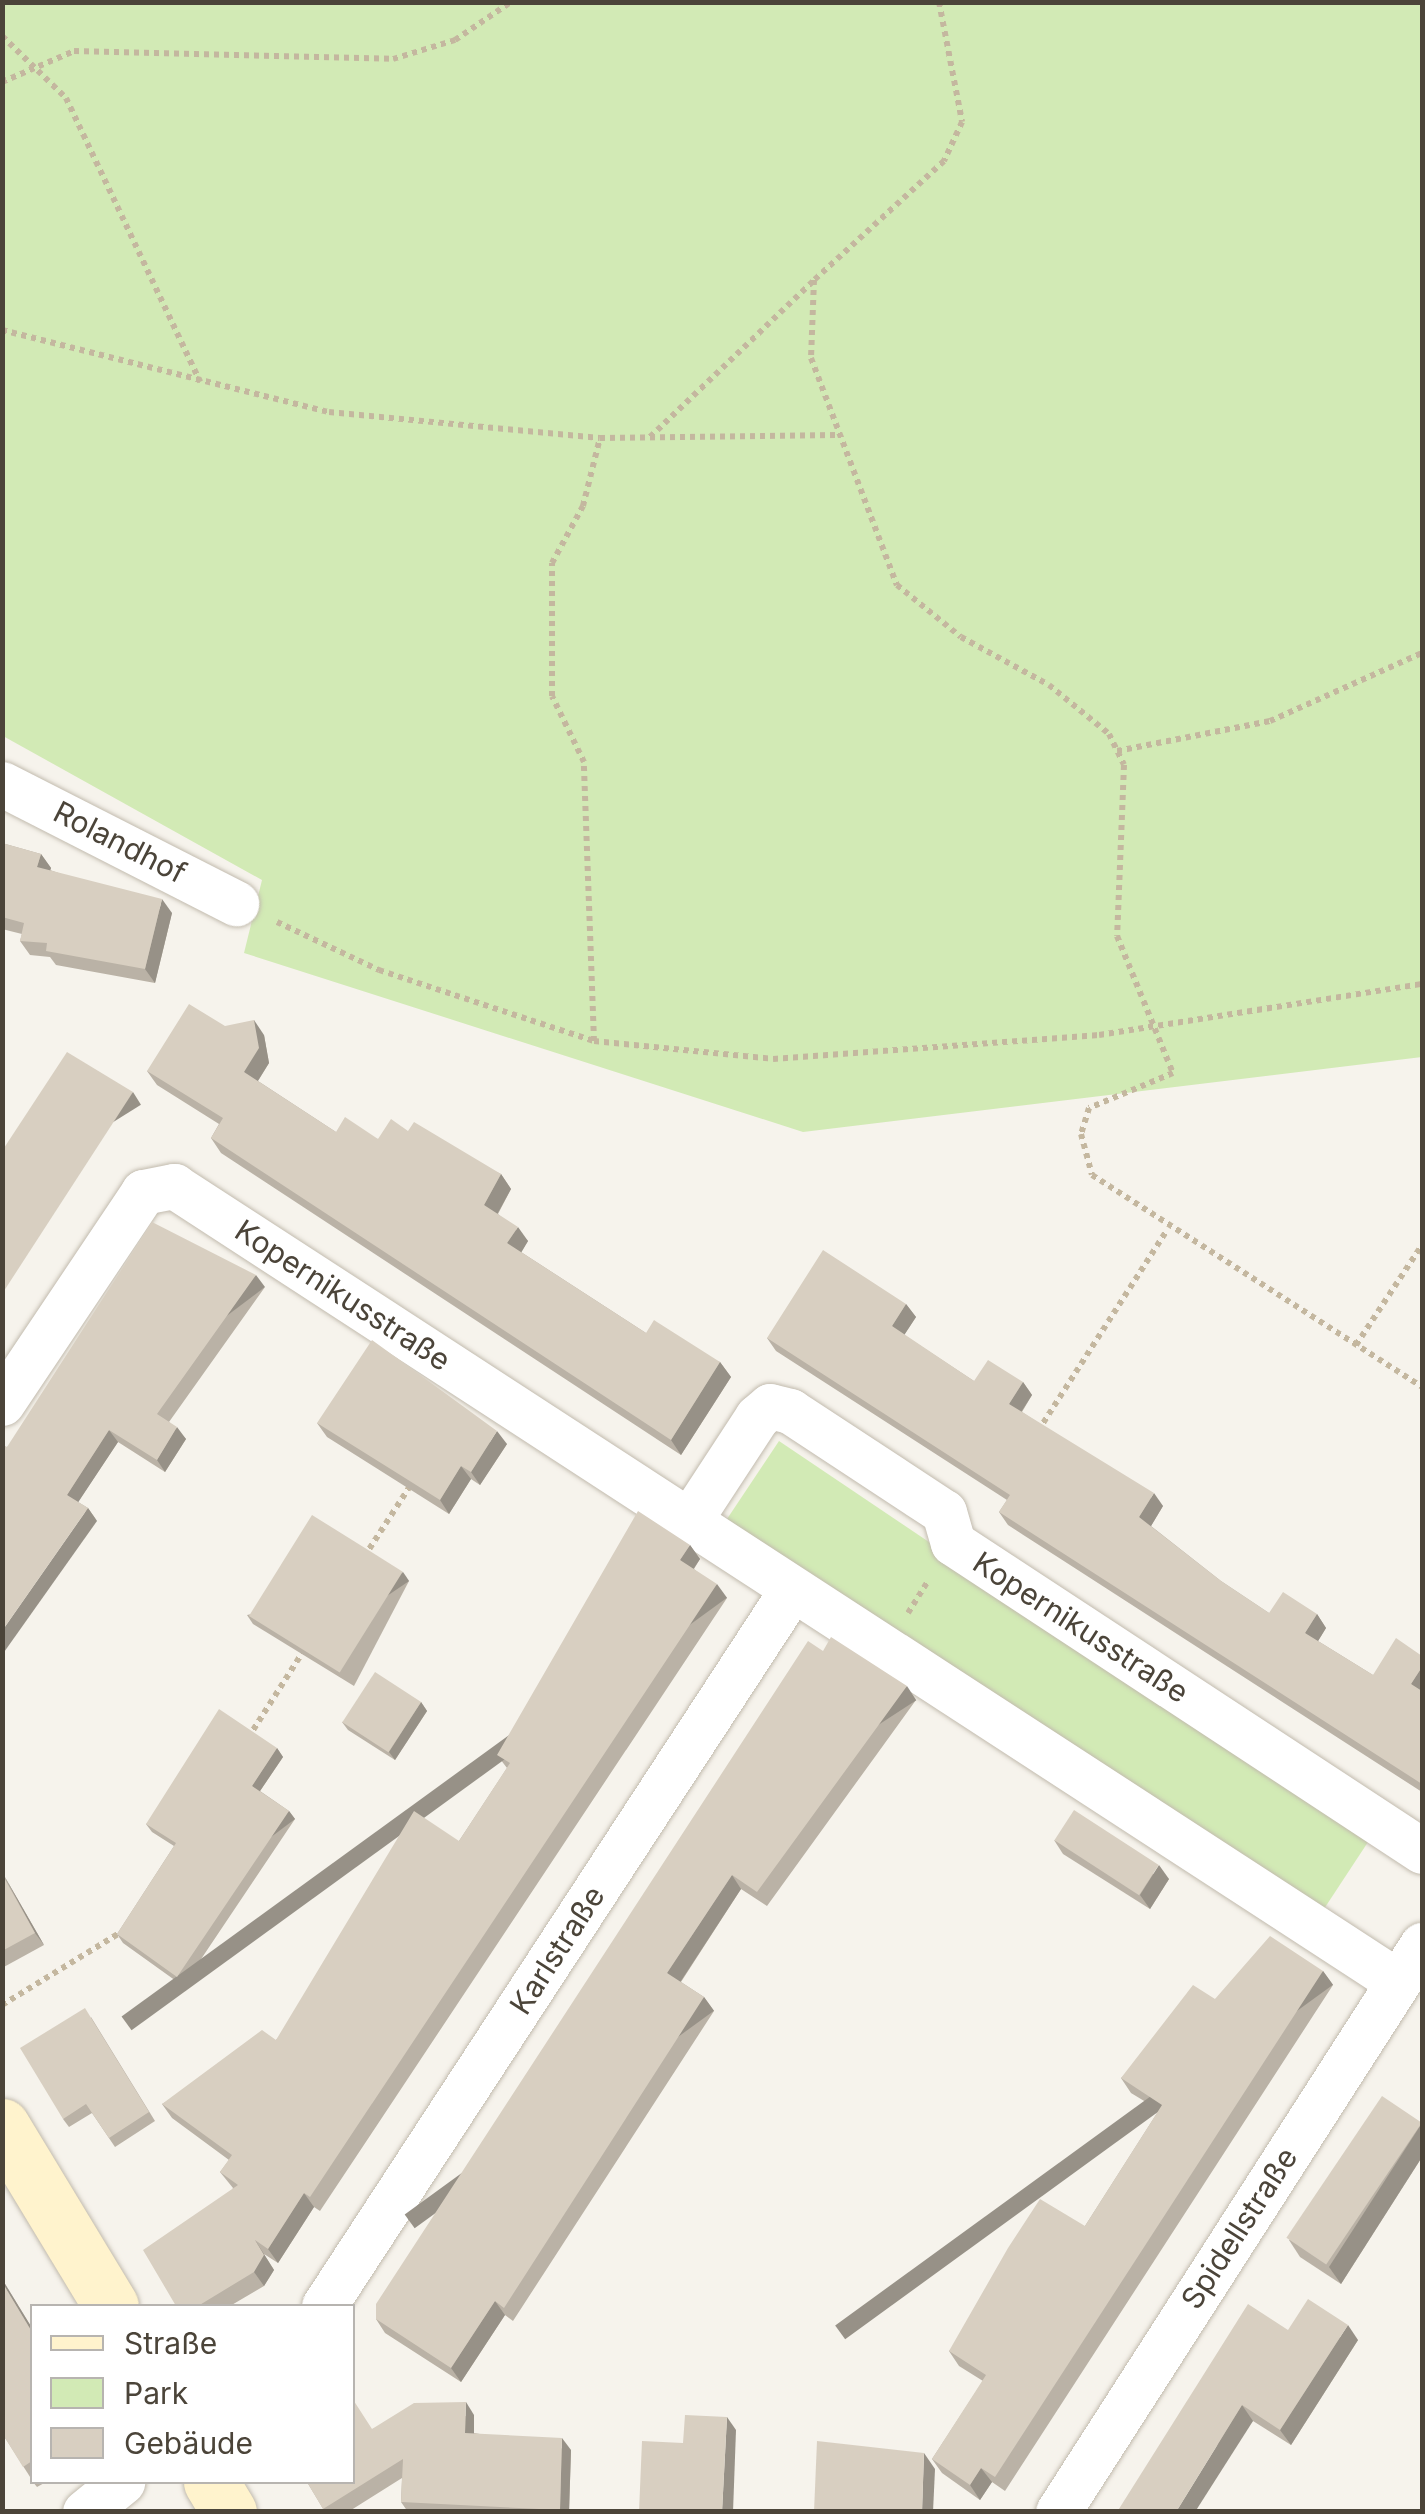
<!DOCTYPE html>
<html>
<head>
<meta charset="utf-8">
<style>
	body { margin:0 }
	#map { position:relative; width:1425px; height:2514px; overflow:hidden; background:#f6f3ec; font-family:Inter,sans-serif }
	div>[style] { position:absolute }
	.green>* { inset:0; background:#d2eab5 }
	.path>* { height:6px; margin-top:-3px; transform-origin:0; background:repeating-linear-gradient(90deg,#c4b79f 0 5px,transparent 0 10px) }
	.roads { filter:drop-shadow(0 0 2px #c2bbae) drop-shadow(0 0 2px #c2bbae) }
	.street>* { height:45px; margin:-22.5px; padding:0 22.5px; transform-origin:22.5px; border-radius:22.5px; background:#fff }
	.secondary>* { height:55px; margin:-27.5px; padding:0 27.5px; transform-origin:27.5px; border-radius:27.5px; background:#fff3cd }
	.wall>* { inset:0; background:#bab2a6 }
	.shaded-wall>* { inset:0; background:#979187; transform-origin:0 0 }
	.building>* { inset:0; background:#d8cfc1; transform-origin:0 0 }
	span { translate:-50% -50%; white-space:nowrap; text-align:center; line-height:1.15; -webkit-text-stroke:8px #fff; paint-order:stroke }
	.street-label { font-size:30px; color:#4b4439 }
	.frame { position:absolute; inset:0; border:5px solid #4b4439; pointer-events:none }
	.legend { position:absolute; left:30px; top:2304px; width:325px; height:180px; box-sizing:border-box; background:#fff; border:2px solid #b7b4b0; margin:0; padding:12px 18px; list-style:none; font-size:30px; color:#4b4439 }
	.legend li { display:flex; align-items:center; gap:20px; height:50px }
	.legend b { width:50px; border:2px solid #b7b4b0 }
</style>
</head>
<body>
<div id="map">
	<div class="green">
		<div style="clip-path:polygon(3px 3px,1422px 3px,1422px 1057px,803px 1132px,244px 953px,262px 880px,3px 736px)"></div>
		<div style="clip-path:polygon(779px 1441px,1370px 1839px,1320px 1915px,719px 1531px)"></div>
	</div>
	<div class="path">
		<div style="left:939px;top:2px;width:122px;rotate:79.1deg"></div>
		<div style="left:962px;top:122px;width:43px;rotate:114.8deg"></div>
		<div style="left:944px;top:161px;width:176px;rotate:137.5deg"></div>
		<div style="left:814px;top:280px;width:78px;rotate:92.2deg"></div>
		<div style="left:811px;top:358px;width:243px;rotate:69.3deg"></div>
		<div style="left:897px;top:585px;width:82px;rotate:39.1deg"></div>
		<div style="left:961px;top:637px;width:100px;rotate:28.6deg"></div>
		<div style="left:1049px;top:685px;width:77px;rotate:39.2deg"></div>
		<div style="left:1109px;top:734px;width:34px;rotate:64deg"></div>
		<div style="left:1124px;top:765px;width:171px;rotate:92.3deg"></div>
		<div style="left:1117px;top:936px;width:148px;rotate:67.8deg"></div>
		<div style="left:1173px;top:1073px;width:91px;rotate:157.4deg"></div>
		<div style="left:1089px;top:1108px;width:27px;rotate:107deg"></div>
		<div style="left:1081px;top:1134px;width:42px;rotate:75deg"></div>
		<div style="left:1092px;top:1175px;width:392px;rotate:32.7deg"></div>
		<div style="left:2px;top:36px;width:89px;rotate:44.1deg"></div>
		<div style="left:66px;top:98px;width:314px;rotate:64.7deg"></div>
		<div style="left:2px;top:82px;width:78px;rotate:-23.3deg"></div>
		<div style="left:74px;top:51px;width:319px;rotate:1.4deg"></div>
		<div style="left:393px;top:59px;width:65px;rotate:-17deg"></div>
		<div style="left:455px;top:40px;width:68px;rotate:-34.2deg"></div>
		<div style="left:2px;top:330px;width:337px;rotate:14.1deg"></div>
		<div style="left:329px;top:412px;width:272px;rotate:5.5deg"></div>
		<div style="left:600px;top:438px;width:236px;rotate:-0.7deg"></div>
		<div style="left:650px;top:437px;width:226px;rotate:-43.7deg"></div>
		<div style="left:1117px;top:751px;width:156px;rotate:-11.1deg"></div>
		<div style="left:1270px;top:721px;width:167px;rotate:-24.1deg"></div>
		<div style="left:277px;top:922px;width:113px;rotate:25.2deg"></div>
		<div style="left:379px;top:970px;width:226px;rotate:18.3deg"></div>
		<div style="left:594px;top:1041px;width:180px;rotate:5.7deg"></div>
		<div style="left:773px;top:1059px;width:327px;rotate:-4.2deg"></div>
		<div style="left:1099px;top:1035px;width:327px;rotate:-9deg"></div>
		<div style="left:594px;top:1041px;width:279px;rotate:-92.1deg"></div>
		<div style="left:584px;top:762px;width:73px;rotate:-115.9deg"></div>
		<div style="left:552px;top:696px;width:133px;rotate:-90deg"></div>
		<div style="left:552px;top:563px;width:65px;rotate:-61.5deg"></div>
		<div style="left:583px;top:506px;width:70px;rotate:-76deg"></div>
		<div style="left:1356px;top:1345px;width:120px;rotate:-56.6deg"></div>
		<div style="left:1038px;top:1431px;width:239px;rotate:-57.3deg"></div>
		<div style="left:364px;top:1557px;width:88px;rotate:-57deg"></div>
		<div style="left:908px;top:1613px;width:38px;rotate:-58deg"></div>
		<div style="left:248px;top:1738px;width:108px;rotate:-57.5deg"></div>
		<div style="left:2px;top:2005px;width:140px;rotate:-31.5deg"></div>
	</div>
	<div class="roads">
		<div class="street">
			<div style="left:2px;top:784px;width:263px;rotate:27deg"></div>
			<div style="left:2px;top:1403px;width:254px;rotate:-56.2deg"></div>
			<div style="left:143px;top:1192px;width:32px;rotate:-11deg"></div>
			<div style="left:174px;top:1186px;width:1459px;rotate:33.03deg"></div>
			<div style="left:691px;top:1518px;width:121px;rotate:-56.8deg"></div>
			<div style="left:757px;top:1417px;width:17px;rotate:-40deg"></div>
			<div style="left:770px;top:1406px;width:21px;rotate:14deg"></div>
			<div style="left:790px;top:1411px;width:184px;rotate:33.3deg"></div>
			<div style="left:944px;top:1512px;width:32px;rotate:74deg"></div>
			<div style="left:953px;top:1543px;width:561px;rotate:33.29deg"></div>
			<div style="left:324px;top:2306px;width:850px;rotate:-56.85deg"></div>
			<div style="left:85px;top:2512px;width:48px;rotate:-39deg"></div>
			<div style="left:1058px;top:2512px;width:674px;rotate:-57.3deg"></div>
		</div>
		<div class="secondary">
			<div style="left:2px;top:2126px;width:210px;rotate:58.8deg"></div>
			<div style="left:211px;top:2482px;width:35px;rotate:59deg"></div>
		</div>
	</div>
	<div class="wall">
		<div style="clip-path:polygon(2px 843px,41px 854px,51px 868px,50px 870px,172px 913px,155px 983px,56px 965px,50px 957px,30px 955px,20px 941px,22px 934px,2px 929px)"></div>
		<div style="clip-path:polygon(264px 1035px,269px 1063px,258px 1081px,336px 1132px,378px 1139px,408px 1131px,501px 1174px,511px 1189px,498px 1214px,528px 1241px,521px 1252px,646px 1333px,720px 1362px,731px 1377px,681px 1455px,221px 1153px,211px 1138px,219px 1124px,157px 1085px,147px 1071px)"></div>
		<div style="clip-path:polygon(265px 1287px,169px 1422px,186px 1439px,165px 1472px,118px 1442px,78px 1502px,88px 1508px,97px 1521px,7px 1447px)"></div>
		<div style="clip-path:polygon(906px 1304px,916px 1317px,904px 1335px,974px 1381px,1023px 1382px,1032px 1395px,1022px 1412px,1163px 1506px,1151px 1526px,1221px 1581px,1269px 1613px,1317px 1614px,1326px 1628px,1318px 1641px,1373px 1675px,1422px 1656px,1422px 1792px,1008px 1525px,999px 1512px,1007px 1500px,776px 1351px,767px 1338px)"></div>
		<div style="clip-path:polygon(317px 1423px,507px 1444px,480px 1485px,471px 1479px,449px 1514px,327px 1437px)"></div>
		<div style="clip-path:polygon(690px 1545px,700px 1559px,694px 1569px,727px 1598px,320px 2211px,314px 2207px,278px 2263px,264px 2254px,274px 2270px,264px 2286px,230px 2306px,176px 2306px,233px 2188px,220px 2172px,229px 2160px,172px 2118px,162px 2104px,276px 2040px,459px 1841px,507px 1768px,497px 1755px)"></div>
		<div style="clip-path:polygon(409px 1581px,354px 1686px,253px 1624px,247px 1615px)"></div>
		<div style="clip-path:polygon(823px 1651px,916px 1700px,767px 1906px,741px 1889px,681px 1982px,704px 1997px,714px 2011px,513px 2321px,505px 2315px,461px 2382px,385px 2333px,376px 2319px)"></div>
		<div style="clip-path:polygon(421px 1702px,427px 1711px,395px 1760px,348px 1730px,342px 1722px)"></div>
		<div style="clip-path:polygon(277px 1748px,283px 1757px,260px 1791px,289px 1811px,295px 1819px,183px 1986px,123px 1943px,117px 1934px,174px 1846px,152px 1832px,146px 1824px)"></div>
		<div style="clip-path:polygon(1054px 1840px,1169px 1879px,1150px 1909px,1063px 1854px)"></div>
		<div style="clip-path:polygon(2px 1872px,44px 1945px,2px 1968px)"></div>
		<div style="clip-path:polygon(1323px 1971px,1333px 1985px,1005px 2491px,992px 2482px,980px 2500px,942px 2473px,932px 2459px,983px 2381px,959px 2366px,949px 2351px,1085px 2226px,1159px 2110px,1131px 2093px,1121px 2078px,1215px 1999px)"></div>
		<div style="clip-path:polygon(91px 2017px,155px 2121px,115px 2147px,92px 2113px,69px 2127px,63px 2119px)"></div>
		<div style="clip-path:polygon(1422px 2122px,1422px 2157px,1341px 2284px,1300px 2257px,1289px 2240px)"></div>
		<div style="clip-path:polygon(2px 2279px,32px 2328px,32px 2480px,2px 2433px)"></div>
		<div style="clip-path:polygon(1288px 2330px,1358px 2340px,1291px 2445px,1253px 2421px,1117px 2512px)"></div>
		<div style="clip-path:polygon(474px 2415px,474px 2433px,571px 2450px,569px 2512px,408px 2512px,401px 2502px,402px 2478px,348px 2512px,325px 2512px,307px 2482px,372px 2429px)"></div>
		<div style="clip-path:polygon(33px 2482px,46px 2482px,37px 2487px)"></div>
	</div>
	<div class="shaded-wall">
		<div style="clip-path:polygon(41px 854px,51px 868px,47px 881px,37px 867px)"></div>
		<div style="clip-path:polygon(162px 899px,172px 913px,155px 983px,145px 969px)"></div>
		<div style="clip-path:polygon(254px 1020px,264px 1035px,269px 1063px,254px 1087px,244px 1072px)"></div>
		<div style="left:133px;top:1092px;width:15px;height:241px;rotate:58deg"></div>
		<div style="clip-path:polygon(501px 1174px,511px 1189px,494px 1220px,484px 1205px)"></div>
		<div style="clip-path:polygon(518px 1227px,528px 1241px,518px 1258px,507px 1243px)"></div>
		<div style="left:256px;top:1275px;width:15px;height:171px;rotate:53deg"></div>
		<div style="clip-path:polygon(906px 1304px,916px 1317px,901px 1340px,892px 1326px)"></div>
		<div style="clip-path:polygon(720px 1362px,731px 1377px,681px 1455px,671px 1440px)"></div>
		<div style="clip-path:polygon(1023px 1382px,1032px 1395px,1018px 1417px,1009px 1404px)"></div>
		<div style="clip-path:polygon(177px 1427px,186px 1439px,165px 1472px,157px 1460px)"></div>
		<div style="clip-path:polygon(109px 1430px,118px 1442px,75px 1507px,67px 1495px)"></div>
		<div style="clip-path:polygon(497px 1431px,507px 1444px,480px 1485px,471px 1472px)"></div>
		<div style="clip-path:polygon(461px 1466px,471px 1479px,449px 1514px,440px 1500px)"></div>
		<div style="clip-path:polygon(1154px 1493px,1163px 1506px,1148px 1531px,1139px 1517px)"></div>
		<div style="clip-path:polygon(88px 1508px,97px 1521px,2px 1655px,2px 1631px)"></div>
		<div style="clip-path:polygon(690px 1545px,700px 1559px,690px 1574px,680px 1560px)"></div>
		<div style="left:403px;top:1572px;width:11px;height:119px;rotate:56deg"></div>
		<div style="left:717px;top:1584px;width:17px;height:736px;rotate:54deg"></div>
		<div style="clip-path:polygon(1317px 1614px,1326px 1628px,1315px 1646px,1305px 1633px)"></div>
		<div style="clip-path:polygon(1422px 1667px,1422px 1695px,1411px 1684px)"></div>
		<div style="left:907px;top:1686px;width:17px;height:255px;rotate:57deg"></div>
		<div style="clip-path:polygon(421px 1702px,427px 1711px,395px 1760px,389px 1752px)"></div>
		<div style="clip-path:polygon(277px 1748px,283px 1757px,258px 1794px,252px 1786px)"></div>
		<div style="left:289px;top:1811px;width:10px;height:200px;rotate:53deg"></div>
		<div style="clip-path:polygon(1159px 1865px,1169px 1879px,1150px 1909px,1140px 1895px)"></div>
		<div style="clip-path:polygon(2px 1872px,44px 1945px,35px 1933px)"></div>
		<div style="clip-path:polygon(732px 1875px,741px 1889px,677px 1987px,667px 1973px)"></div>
		<div style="left:1323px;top:1971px;width:17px;height:603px;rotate:54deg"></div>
		<div style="left:704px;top:1997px;width:17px;height:370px;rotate:54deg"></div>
		<div style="clip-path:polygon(1422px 2123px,1422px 2157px,1341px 2284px,1329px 2267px)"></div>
		<div style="clip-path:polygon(304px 2193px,314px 2207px,278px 2263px,268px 2249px)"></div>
		<div style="clip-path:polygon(255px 2240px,274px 2270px,264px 2286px,254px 2272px)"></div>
		<div style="clip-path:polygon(2px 2279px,32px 2328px,32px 2332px,2px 2282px)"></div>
		<div style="clip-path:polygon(495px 2301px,505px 2315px,461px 2382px,451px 2368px)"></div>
		<div style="clip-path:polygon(1348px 2325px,1358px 2340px,1291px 2445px,1280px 2430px)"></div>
		<div style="clip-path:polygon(466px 2402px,474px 2415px,474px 2445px,465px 2433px)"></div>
		<div style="clip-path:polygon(1242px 2405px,1253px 2421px,1195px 2512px,1176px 2512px)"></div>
		<div style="clip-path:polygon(727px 2417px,736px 2430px,733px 2512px,722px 2512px)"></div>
		<div style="clip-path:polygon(562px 2438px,571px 2450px,569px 2512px,560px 2510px)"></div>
		<div style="clip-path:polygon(924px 2453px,935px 2469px,933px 2512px,922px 2512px)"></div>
		<div style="clip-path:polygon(981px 2468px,992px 2482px,980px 2500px,970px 2485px)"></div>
	</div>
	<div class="building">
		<div style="clip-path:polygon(2px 843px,41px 854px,37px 867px,162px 899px,145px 969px,46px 951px,47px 943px,20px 941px,24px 923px,2px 917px)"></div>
		<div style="clip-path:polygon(189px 1004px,225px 1026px,254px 1020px,259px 1048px,244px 1072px,336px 1132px,345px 1117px,378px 1139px,391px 1119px,408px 1131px,414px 1122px,501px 1174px,484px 1205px,518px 1227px,507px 1243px,646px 1333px,654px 1320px,720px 1362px,671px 1440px,211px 1138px,223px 1118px,147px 1071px)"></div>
		<div style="clip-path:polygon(67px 1052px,133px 1092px,2px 1294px,2px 1151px)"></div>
		<div style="clip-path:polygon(152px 1222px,256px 1275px,157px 1414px,177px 1427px,157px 1460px,109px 1430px,67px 1495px,88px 1508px,2px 1631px,2px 1444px,7px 1447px)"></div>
		<div style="clip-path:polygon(823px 1250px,906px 1304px,892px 1326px,974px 1381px,988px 1360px,1023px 1382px,1009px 1404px,1154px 1493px,1139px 1517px,1221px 1581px,1269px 1613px,1283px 1592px,1317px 1614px,1305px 1633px,1373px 1675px,1396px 1638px,1422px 1656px,1422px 1667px,1411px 1684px,1422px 1691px,1422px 1784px,999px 1512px,1010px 1495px,767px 1338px)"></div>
		<div style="clip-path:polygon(372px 1340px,497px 1431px,471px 1472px,461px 1466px,440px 1500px,317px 1423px)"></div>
		<div style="clip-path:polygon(638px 1511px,690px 1545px,680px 1560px,717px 1584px,310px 2197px,304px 2193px,268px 2249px,255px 2240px,264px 2255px,254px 2272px,198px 2306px,176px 2306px,143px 2250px,238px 2185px,220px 2172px,232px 2155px,162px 2104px,262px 2030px,276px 2040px,414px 1811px,459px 1841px,510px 1763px,497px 1755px)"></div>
		<div style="left:312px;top:1515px;width:107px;height:119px;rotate:32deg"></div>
		<div style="clip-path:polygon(831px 1637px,907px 1686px,757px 1892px,732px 1875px,667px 1973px,704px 1997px,504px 2308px,495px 2301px,451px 2368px,376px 2319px,376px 2304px,808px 1641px,823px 1651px)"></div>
		<div style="left:375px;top:1672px;width:55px;height:60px;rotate:33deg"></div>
		<div style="clip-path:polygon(219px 1709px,277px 1748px,252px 1786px,289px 1811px,177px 1977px,117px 1934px,176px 1843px,146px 1824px)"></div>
		<div style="left:1074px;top:1810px;width:101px;height:36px;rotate:33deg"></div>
		<div style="clip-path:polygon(2px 1874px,35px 1933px,2px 1951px)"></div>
		<div style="clip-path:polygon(1270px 1936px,1323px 1971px,995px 2477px,981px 2468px,970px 2485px,932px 2459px,986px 2375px,949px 2351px,1008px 2248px,1040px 2199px,1085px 2226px,1162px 2105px,1121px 2078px,1193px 1985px,1215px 1999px)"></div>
		<div style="clip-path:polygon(85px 2008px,149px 2112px,109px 2138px,86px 2104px,63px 2119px,20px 2048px)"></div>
		<div style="left:1382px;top:2096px;width:48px;height:171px;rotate:34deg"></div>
		<div style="clip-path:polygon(2px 2282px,32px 2332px,32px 2461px,23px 2467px,2px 2433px)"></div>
		<div style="clip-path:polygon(1308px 2299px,1348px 2325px,1280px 2430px,1242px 2405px,1176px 2512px,1117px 2512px,1248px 2304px,1288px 2330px)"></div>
		<div style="clip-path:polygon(352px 2398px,372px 2429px,414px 2403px,466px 2402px,465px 2433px,562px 2438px,560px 2510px,401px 2502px,403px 2459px,323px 2509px,307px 2482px,352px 2482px)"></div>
		<div style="clip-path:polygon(685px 2415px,727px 2417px,722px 2512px,639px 2512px,642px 2441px,683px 2443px)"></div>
		<div style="clip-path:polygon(817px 2441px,924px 2453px,922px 2512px,814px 2512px)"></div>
	</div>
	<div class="street-label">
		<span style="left:120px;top:842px;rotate:27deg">Rolandhof</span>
		<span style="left:343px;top:1295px;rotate:33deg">Kopernikusstraße</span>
		<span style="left:1081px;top:1627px;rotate:33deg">Kopernikusstraße</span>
		<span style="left:557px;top:1950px;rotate:-57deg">Karlstraße</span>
		<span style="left:1239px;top:2228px;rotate:-57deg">Spidellstraße</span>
	</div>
	<div class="frame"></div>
	<ul class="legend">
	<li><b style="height:12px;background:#fff3cd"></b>Straße</li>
	<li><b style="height:28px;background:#d2eab5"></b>Park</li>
	<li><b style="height:28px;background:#d8cfc1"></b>Gebäude</li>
	</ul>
</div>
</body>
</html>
